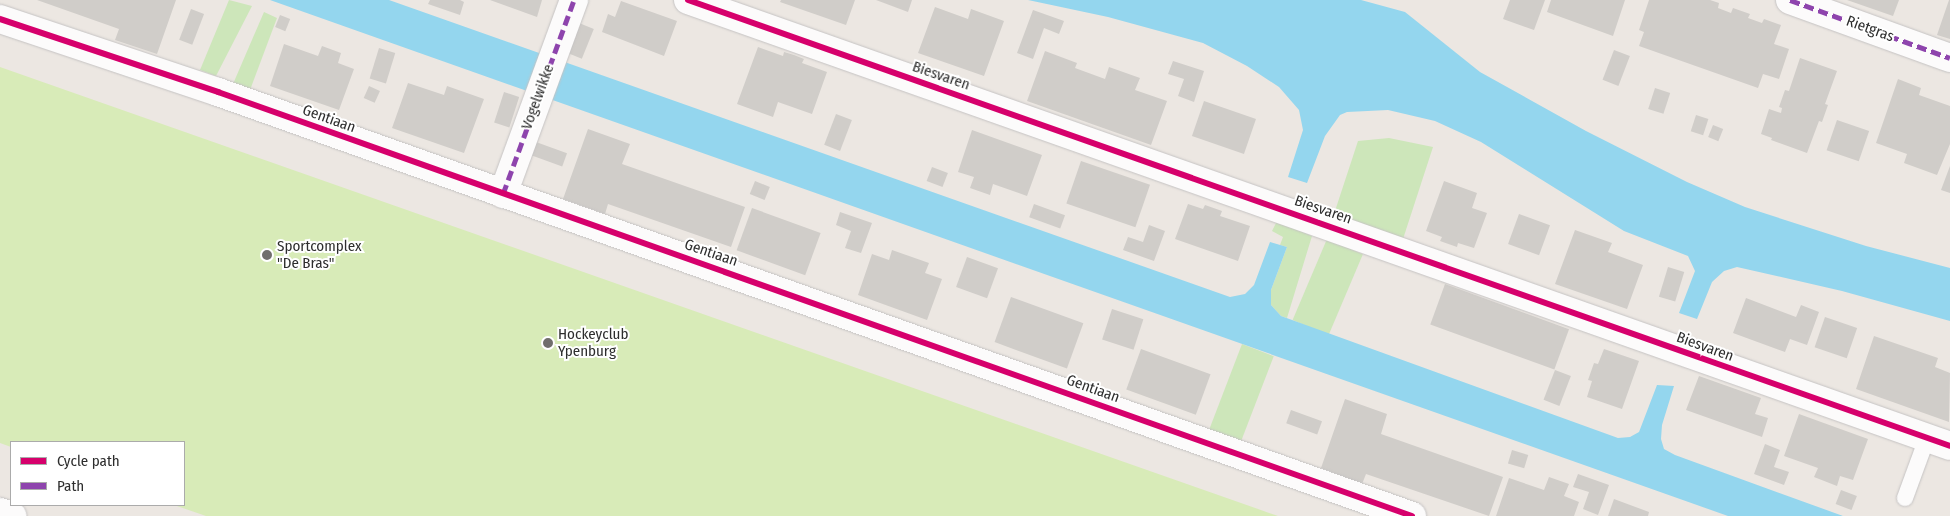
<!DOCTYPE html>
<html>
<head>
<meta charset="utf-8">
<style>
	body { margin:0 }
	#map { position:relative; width:1950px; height:516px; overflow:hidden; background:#ece7e2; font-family:"Fira Sans Condensed",sans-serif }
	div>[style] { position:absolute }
	.green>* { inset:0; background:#cde6ba; transform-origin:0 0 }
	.pitch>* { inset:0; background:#d8ebb8 }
	.water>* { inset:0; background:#94d6ee }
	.building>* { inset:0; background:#d0cdc9; transform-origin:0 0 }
	.roads { filter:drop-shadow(0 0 1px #c5c3c3) drop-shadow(0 0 1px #c5c3c3) }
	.service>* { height:16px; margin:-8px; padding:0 8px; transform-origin:8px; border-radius:8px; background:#fcfbfb }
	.minor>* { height:28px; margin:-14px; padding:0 14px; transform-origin:14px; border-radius:14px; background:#fcfbfb }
	.secondary>* { height:28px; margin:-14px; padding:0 14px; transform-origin:14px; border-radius:14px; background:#fcfbfb }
	.quiet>* { height:5px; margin-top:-2.5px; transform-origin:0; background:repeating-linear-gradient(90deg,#8e44ad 0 10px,transparent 0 15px) }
	.cycleway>* { height:6px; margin:-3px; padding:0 3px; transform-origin:3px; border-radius:3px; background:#d6006c }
	.dots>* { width:14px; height:14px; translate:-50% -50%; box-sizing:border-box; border:2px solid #fff; border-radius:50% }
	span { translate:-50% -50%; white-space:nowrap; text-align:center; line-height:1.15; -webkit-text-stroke:4px #fff; paint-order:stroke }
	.street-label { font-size:15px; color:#2d2d2d }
	.poi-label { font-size:15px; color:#2d2d2d }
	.left { translate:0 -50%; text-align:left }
	.legend { position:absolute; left:10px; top:441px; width:175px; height:65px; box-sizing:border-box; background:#fff; border:1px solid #ababab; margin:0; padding:6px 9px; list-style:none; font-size:15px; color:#2d2d2d }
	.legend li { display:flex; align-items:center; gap:10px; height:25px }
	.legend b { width:25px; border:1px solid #ababab }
</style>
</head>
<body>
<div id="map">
	<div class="green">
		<div style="clip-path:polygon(229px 0,252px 6px,216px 76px,200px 70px)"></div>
		<div style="clip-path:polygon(264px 12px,277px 18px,250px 90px,233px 84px)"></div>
		<div style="clip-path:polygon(1389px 138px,1433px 147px,1403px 239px,1334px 214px,1358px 141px)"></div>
		<div style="clip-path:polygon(1277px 221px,1312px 236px,1287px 318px,1281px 316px,1271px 305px,1271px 290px,1287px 247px,1280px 245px,1283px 237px,1272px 231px)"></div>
		<div style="left:1327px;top:239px;width:39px;height:88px;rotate:23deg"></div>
		<div style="left:1242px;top:344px;width:34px;height:92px;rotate:21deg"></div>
	</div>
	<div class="pitch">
		<div style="clip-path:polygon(0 67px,1278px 516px,206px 516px,174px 505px,184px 505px,184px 442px,11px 442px,11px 447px,0 443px)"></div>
	</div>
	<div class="water">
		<div style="clip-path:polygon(270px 0,389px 0,1230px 297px,1245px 294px,1254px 285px,1270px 242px,1287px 247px,1271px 290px,1271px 305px,1281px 316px,1618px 438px,1630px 437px,1639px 432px,1657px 385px,1674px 386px,1662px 425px,1661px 439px,1664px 449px,1675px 455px,1843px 516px,1728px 516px)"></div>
		<div style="clip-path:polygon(1028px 0,1361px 0,1405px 12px,1480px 72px,1586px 131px,1687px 182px,1745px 207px,1866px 246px,1950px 268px,1950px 321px,1842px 291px,1737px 267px,1724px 271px,1712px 282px,1697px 319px,1679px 313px,1695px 271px,1688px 256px,1624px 231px,1481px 142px,1435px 121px,1388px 110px,1347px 112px,1340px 115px,1325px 136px,1307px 183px,1288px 177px,1303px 130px,1299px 110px,1279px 87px,1247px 66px,1203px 43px,1108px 17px)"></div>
	</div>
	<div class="building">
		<div style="clip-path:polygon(37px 0,176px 0,157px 54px,115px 40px,119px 29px)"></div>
		<div style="clip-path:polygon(430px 0,460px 0,464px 2px,460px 15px,428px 4px)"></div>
		<div style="clip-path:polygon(490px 0,542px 0,537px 17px)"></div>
		<div style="clip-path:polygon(781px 0,855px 0,846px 25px,780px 2px)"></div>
		<div style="clip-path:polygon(876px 0,912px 0,908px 12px)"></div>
		<div style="clip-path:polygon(1510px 0,1545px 0,1534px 30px,1503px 19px)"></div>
		<div style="clip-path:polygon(1551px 0,1625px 0,1613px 36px,1547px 12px)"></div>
		<div style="clip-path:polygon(1649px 0,1710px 0,1719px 3px,1718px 8px,1731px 13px,1733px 8px,1750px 14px,1748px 18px,1762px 23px,1764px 19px,1781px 25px,1774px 44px,1789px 49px,1779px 79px,1763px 74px,1758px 88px,1639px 46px,1644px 32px,1639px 30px)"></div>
		<div style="clip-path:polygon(1847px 0,1899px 0,1893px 16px)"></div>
		<div style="clip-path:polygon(1949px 0,1950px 0,1950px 39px,1937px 35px)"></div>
		<div style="clip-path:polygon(621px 1px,677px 21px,664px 56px,602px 32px,608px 14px,615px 17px)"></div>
		<div style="clip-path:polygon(935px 7px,968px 19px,971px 9px,1004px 21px,984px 76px,918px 53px)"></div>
		<div style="left:191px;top:9px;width:14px;height:33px;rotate:21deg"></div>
		<div style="clip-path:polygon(1033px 10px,1064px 21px,1059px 34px,1044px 28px,1033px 59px,1017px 53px)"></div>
		<div style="left:280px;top:15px;width:11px;height:13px;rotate:22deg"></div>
		<div style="left:579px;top:23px;width:16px;height:32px;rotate:22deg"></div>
		<div style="clip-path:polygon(284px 44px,318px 56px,322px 46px,341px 53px,338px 63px,354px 69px,339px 110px,270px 86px)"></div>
		<div style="clip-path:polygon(758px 47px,783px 56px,784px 52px,794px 55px,804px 59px,802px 63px,827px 72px,812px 114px,778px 102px,773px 117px,737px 104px)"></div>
		<div style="left:379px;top:48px;width:17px;height:32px;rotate:17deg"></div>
		<div style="left:1614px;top:50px;width:17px;height:32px;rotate:21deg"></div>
		<div style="clip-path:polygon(1045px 51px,1077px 63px,1075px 68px,1105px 79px,1109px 67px,1140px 78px,1135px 90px,1167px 101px,1151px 145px,1027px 101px)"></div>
		<div style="clip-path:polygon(1800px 58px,1837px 71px,1825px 104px,1828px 105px,1822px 122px,1819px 121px,1807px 153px,1771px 140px,1772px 138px,1761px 134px,1769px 109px,1781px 113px,1782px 108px,1779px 107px,1785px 90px,1789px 91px)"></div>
		<div style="clip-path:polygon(1173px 61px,1204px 71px,1194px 102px,1178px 96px,1184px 79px,1168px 74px)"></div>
		<div style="clip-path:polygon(1898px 79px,1921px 88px,1919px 95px,1950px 106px,1950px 144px,1937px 175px,1904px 163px,1907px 154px,1876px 143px)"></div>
		<div style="clip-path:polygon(408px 83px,444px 95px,447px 86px,484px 99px,464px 153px,392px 128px)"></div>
		<div style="left:369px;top:86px;width:12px;height:13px;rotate:24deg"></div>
		<div style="left:1655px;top:88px;width:16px;height:22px;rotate:18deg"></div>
		<div style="left:504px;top:92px;width:16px;height:32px;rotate:18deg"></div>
		<div style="left:1204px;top:101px;width:55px;height:37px;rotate:19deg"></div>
		<div style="left:836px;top:114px;width:17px;height:33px;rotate:21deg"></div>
		<div style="left:1696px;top:115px;width:13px;height:17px;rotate:18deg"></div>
		<div style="left:1837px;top:120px;width:34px;height:32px;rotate:19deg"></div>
		<div style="left:1713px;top:125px;width:11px;height:13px;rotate:22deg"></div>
		<div style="clip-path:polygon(588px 129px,630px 144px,622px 164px,745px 207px,731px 247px,608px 204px,605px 214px,563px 199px)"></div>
		<div style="clip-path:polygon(972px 130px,1042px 155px,1027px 196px,993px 184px,990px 195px,970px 188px,974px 177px,958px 172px)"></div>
		<div style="left:536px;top:142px;width:33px;height:14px;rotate:20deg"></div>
		<div style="left:1081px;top:161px;width:73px;height:45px;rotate:19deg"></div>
		<div style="clip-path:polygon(1950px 166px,1950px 193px,1941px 190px)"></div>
		<div style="left:932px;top:167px;width:17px;height:15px;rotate:21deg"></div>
		<div style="left:755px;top:181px;width:16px;height:14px;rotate:22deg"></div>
		<div style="clip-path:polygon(1444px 181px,1477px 193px,1472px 208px,1487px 213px,1474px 248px,1458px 243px,1457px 247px,1440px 241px,1442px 237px,1426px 231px)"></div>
		<div style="left:1034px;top:204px;width:33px;height:14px;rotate:20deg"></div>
		<div style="clip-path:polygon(1188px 204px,1203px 209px,1205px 205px,1222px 211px,1220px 216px,1250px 226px,1238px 261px,1175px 239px)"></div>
		<div style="left:752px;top:208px;width:73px;height:45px;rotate:20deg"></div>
		<div style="clip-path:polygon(840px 212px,872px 223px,861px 253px,845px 248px,851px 231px,836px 225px)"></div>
		<div style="left:1519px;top:214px;width:33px;height:32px;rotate:20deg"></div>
		<div style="clip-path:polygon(1149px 225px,1165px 231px,1154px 261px,1123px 250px,1128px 237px,1143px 242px)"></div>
		<div style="clip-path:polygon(1575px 230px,1612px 243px,1608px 252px,1643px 265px,1627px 309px,1555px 284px)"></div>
		<div style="clip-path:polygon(892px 250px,929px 263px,925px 273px,942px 279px,927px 320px,858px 295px,872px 254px,889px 260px)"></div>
		<div style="left:967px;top:257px;width:33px;height:32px;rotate:20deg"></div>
		<div style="left:1668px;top:267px;width:17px;height:31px;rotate:17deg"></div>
		<div style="left:1445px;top:284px;width:132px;height:43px;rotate:20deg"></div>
		<div style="left:1011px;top:297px;width:77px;height:48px;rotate:20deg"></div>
		<div style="clip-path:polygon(1746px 298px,1796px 317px,1801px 305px,1819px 312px,1807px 345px,1790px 339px,1785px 352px,1733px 333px)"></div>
		<div style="left:1112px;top:309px;width:33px;height:32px;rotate:18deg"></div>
		<div style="left:1825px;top:317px;width:34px;height:32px;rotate:19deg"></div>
		<div style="clip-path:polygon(1874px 336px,1938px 358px,1935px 367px,1950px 373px,1949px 422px,1856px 389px)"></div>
		<div style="left:1141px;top:349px;width:74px;height:43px;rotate:20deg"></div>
		<div style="clip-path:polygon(1604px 349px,1639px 361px,1622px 409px,1587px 397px,1592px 381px,1588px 380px,1594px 363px,1598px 364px)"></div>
		<div style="left:1555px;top:370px;width:17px;height:32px;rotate:21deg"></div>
		<div style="clip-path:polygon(1699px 376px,1761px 398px,1755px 414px,1768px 418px,1762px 437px,1686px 410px)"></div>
		<div style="clip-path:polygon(1345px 399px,1387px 414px,1381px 434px,1503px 477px,1489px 516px,1366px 474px,1362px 484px,1321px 468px)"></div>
		<div style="left:1291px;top:410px;width:33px;height:14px;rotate:20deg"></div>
		<div style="clip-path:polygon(1799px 414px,1868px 439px,1853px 480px,1840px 476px,1837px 486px,1814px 477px,1818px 468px,1784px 456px)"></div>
		<div style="clip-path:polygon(1765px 444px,1780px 450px,1774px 467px,1789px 472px,1784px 485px,1754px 474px)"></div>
		<div style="left:1512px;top:450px;width:17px;height:14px;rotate:17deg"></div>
		<div style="clip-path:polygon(1578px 474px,1609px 485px,1598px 515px,1583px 509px,1589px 492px,1573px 487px)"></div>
		<div style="clip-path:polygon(1549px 477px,1569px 484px,1564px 496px,1579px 502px,1574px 516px,1496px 516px,1509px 478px,1544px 490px)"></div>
		<div style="left:1841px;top:490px;width:17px;height:15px;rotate:21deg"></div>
		<div style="clip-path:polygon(1614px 499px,1649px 512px,1648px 516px,1608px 516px)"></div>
	</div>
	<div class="roads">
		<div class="service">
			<div style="left:1905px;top:498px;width:64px;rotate:-69.9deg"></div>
		</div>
		<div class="minor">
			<div style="left:688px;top:0;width:1338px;rotate:19.46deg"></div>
			<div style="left:1790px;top:0;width:170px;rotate:19.9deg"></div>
			<div style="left:0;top:19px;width:230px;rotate:18.5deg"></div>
			<div style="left:218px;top:92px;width:1267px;rotate:19.55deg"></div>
			<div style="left:503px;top:194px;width:207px;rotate:-69.9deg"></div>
		</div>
		<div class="secondary">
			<div style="left:0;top:512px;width:13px;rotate:18deg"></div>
		</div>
	</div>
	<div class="quiet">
		<div style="left:1790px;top:0;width:170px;rotate:19.9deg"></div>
		<div style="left:503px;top:194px;width:207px;rotate:-69.9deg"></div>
	</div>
	<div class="cycleway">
		<div style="left:688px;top:0;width:1338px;rotate:19.46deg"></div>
		<div style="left:0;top:19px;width:230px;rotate:18.5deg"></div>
		<div style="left:218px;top:92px;width:1267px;rotate:19.55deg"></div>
	</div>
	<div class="dots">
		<div style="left:267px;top:255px;background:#706e6c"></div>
		<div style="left:548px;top:343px;background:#706e6c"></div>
	</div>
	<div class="street-label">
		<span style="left:1870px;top:29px;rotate:20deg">Rietgras</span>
		<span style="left:941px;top:76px;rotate:19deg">Biesvaren</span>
		<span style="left:538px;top:97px;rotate:-70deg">Vogelwikke</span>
		<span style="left:329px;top:119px;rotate:20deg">Gentiaan</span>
		<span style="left:1323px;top:210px;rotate:19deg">Biesvaren</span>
		<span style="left:711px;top:253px;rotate:19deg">Gentiaan</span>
		<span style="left:1705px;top:347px;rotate:20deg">Biesvaren</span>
		<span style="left:1093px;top:389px;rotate:20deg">Gentiaan</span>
	</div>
	<div class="poi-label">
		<span class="left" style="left:277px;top:255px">Sportcomplex<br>"De Bras"</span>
		<span class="left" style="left:558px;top:343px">Hockeyclub<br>Ypenburg</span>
	</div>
	<ul class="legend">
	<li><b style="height:6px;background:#d6006c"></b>Cycle path</li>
	<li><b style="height:6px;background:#8e44ad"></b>Path</li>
	</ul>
</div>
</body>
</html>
